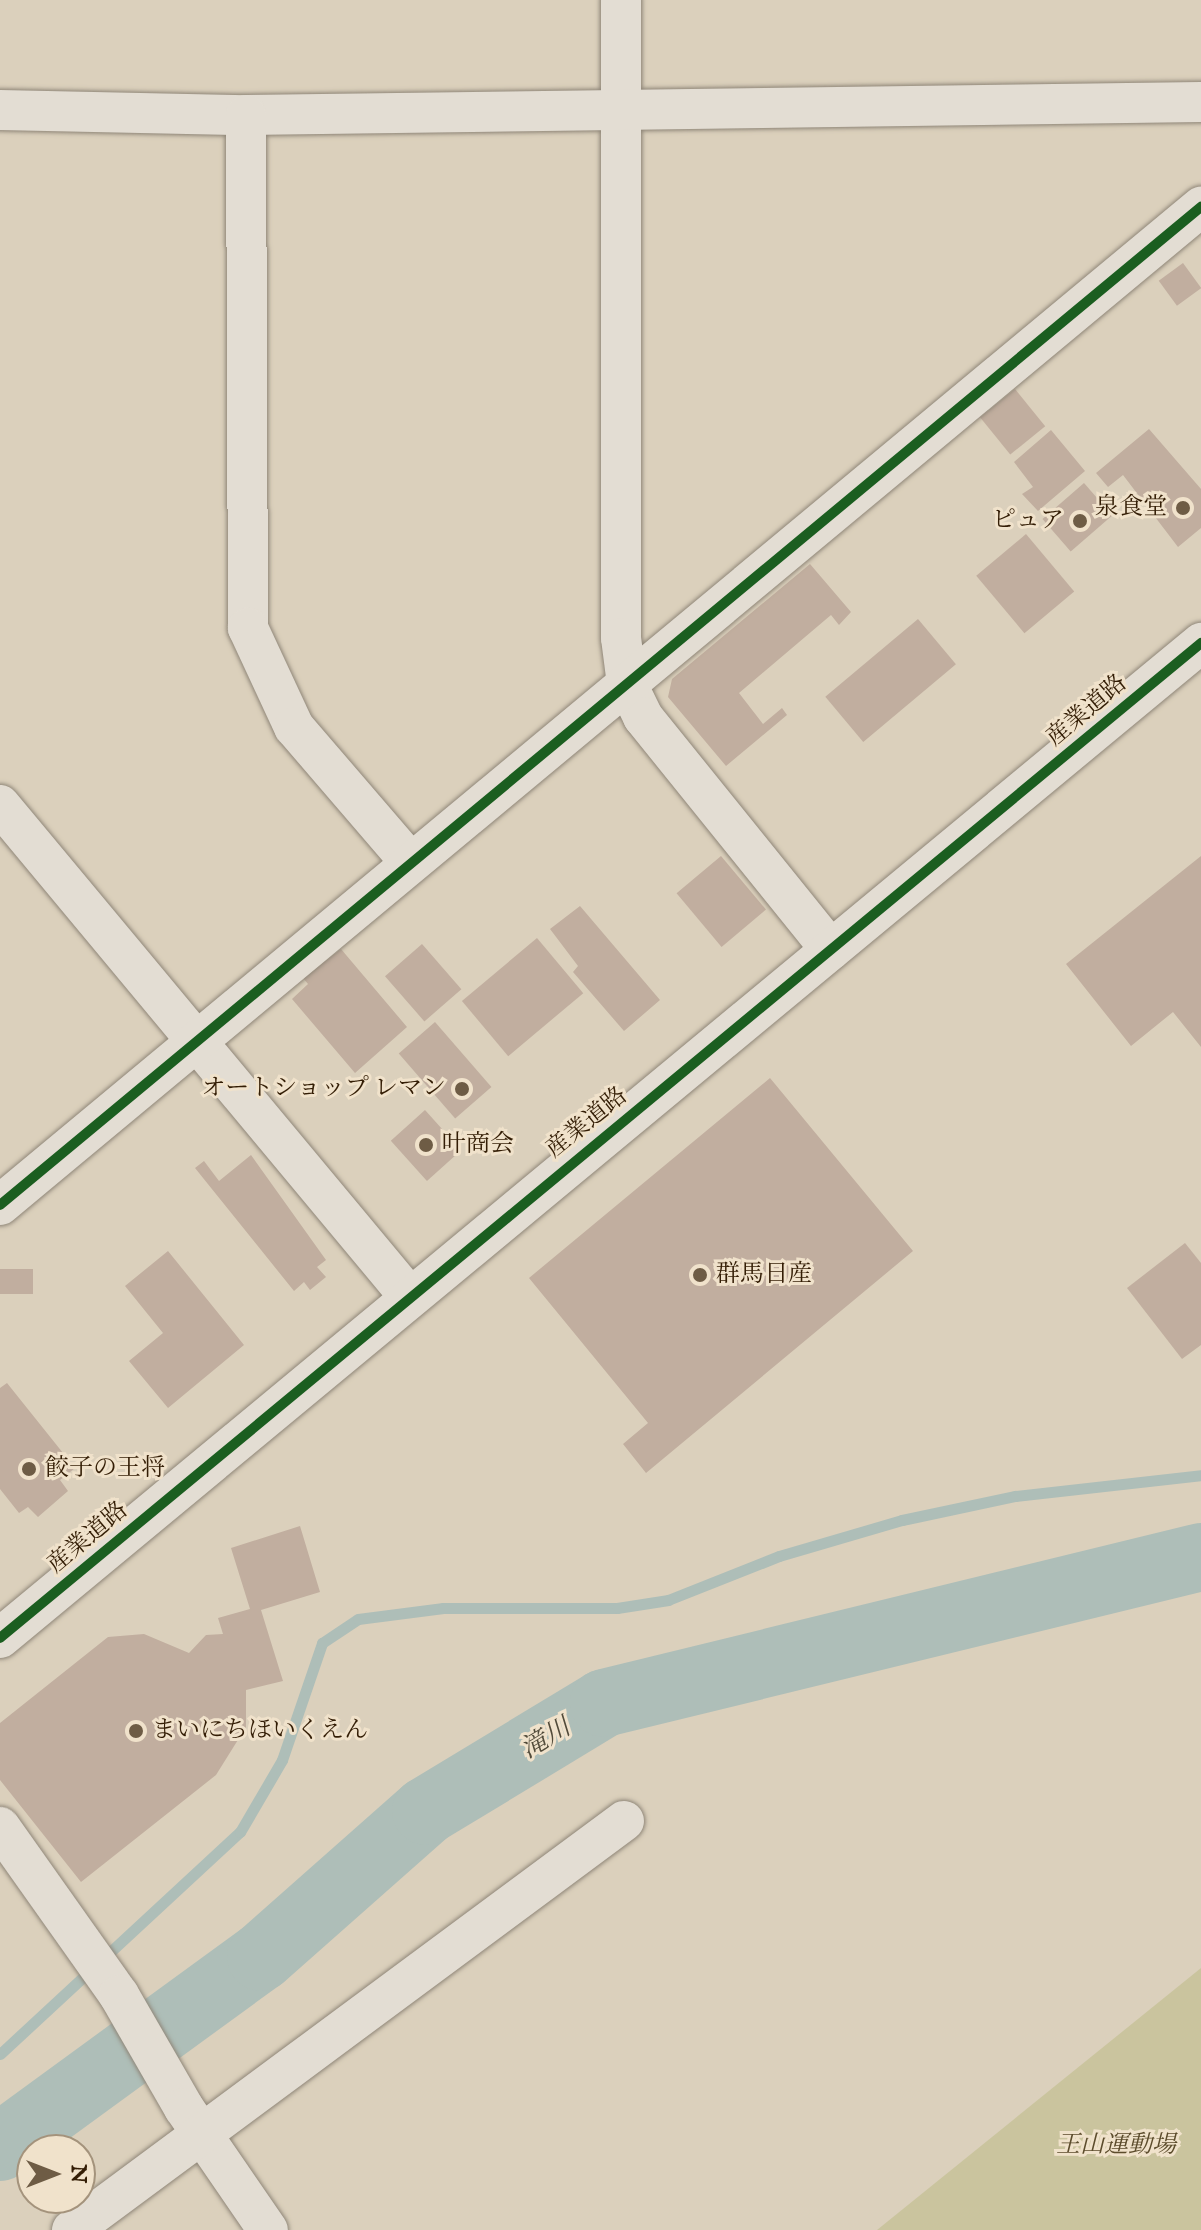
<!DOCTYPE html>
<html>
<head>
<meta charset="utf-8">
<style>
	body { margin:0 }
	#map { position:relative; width:1201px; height:2230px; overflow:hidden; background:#dbd0bc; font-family:"IM FELL English","Noto Serif JP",serif }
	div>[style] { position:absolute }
	.green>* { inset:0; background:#cac49e }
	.stream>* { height:11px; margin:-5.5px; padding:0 5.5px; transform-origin:5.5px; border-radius:5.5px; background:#aebeb8 }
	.river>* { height:68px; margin:-34px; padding:0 34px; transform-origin:34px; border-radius:34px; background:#aebeb8 }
	.building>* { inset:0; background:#c1ae9f; transform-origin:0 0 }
	.roads { filter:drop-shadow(0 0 2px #8f8678) drop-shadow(0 0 2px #8f8678) }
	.minor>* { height:40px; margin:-20px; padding:0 20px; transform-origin:20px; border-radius:20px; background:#e3ddd3 }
	.cycleway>* { height:10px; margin:-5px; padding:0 5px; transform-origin:5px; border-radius:5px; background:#1b5e20 }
	.dots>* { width:22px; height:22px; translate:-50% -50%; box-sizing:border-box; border:4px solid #f0e2cb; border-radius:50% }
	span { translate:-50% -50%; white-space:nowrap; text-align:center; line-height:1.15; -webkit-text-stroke:6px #f0e2cb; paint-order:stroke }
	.poi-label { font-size:24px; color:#331d05 }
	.right { translate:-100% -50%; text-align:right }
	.left { translate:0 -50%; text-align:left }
	.street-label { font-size:24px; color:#331d05 }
	.park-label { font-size:24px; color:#5c4c2c; font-style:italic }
	.water-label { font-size:26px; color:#524b3a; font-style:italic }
	.north { position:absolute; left:16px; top:2134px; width:80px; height:80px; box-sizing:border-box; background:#f0e2cb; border:2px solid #a4937c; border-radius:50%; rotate:90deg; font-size:22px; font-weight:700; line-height:32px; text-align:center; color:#331d05 }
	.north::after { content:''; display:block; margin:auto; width:28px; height:36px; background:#6e5c45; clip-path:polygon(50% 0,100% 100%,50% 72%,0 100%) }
</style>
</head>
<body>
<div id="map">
	<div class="green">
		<div style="clip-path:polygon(1201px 1968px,1201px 2230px,877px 2230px)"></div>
	</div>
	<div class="stream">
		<div style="left:0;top:2054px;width:327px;rotate:-42.8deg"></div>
		<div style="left:240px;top:1832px;width:83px;rotate:-59.7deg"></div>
		<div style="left:282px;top:1760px;width:124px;rotate:-71.1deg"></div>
		<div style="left:322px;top:1643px;width:43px;rotate:-33.7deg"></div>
		<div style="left:358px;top:1619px;width:86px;rotate:-7.4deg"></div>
		<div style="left:443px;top:1608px;width:174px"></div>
		<div style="left:617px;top:1608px;width:52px;rotate:-8.9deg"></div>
		<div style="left:668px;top:1600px;width:119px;rotate:-21.6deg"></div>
		<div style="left:779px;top:1556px;width:128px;rotate:-16.3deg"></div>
		<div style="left:902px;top:1520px;width:116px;rotate:-12deg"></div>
		<div style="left:1015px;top:1496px;width:187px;rotate:-6.4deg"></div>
	</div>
	<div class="river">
		<div style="left:0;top:2147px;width:323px;rotate:-36.1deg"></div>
		<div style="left:261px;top:1957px;width:220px;rotate:-41.5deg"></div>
		<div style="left:426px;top:1811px;width:208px;rotate:-31.2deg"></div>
		<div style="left:604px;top:1703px;width:615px;rotate:-13.74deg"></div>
	</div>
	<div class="building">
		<div style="left:1183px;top:263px;width:31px;height:30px;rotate:54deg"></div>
		<div style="left:1015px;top:389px;width:48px;height:45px;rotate:51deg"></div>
		<div style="clip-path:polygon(1149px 429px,1201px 489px,1201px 528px,1178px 547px,1123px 475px,1108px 487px,1096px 473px)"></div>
		<div style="clip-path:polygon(1051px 430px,1085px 471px,1038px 511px,1022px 494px,1033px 487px,1014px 462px)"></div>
		<div style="left:1084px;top:483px;width:43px;height:55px;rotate:49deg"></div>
		<div style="left:1026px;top:534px;width:75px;height:65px;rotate:50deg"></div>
		<div style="clip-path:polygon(810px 564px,851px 612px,839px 625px,831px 615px,739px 693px,763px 724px,782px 708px,787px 715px,726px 766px,668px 697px,672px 679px)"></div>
		<div style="left:918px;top:619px;width:59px;height:121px;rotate:50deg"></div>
		<div style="left:721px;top:856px;width:70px;height:58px;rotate:50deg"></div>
		<div style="clip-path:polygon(1201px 856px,1201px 1047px,1173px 1012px,1131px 1046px,1066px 964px)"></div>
		<div style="clip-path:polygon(580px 906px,660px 1000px,624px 1031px,573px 972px,578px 966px,550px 929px)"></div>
		<div style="left:537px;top:938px;width:72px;height:98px;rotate:50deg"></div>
		<div style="left:422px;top:944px;width:60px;height:49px;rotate:49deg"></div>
		<div style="clip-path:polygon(341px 949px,407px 1027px,355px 1073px,292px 999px,308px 984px,303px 978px)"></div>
		<div style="left:435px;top:1022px;width:86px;height:48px;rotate:49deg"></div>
		<div style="clip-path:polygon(770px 1078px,913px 1251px,646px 1473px,623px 1444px,648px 1423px,529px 1278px)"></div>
		<div style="left:425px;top:1110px;width:54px;height:46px;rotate:48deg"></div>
		<div style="clip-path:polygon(251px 1155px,326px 1260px,317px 1267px,326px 1277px,310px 1290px,304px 1282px,294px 1291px,195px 1168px,204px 1161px,219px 1181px)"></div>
		<div style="clip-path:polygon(1185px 1243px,1201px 1263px,1201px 1345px,1182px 1359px,1127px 1288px)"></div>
		<div style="clip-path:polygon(168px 1251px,244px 1345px,168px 1408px,129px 1361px,163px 1333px,125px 1286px)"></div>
		<div style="left:0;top:1269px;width:33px;height:25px"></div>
		<div style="clip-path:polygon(7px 1383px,75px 1468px,60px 1480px,68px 1491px,38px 1517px,28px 1507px,19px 1513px,0 1489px,0 1388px)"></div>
		<div style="clip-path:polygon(300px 1526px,320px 1592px,261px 1610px,283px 1681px,246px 1690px,246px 1727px,216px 1775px,81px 1882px,0 1780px,0 1723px,108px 1637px,144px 1634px,189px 1653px,206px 1635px,223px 1634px,218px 1618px,250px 1609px,231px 1548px)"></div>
	</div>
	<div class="roads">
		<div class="minor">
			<div style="left:621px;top:0;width:638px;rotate:90deg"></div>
			<div style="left:621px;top:638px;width:46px;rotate:82.6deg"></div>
			<div style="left:627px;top:684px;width:37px;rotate:64deg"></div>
			<div style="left:643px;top:717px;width:299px;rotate:51.1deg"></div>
			<div style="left:0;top:110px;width:246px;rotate:1.2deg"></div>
			<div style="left:246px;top:115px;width:955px;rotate:-0.78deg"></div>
			<div style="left:246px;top:115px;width:513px;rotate:89.78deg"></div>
			<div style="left:248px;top:628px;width:109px;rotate:65.1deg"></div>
			<div style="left:294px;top:727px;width:178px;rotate:49.3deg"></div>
			<div style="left:0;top:805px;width:638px;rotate:50.22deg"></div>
			<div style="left:0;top:1205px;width:1562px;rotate:-39.73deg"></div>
			<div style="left:0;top:1638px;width:1560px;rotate:-39.64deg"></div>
			<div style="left:0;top:1827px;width:206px;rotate:54.7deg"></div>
			<div style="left:119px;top:1995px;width:130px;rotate:60.1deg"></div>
			<div style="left:184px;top:2108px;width:148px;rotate:55.5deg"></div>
			<div style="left:72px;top:2230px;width:687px;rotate:-36.54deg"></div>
		</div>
	</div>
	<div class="cycleway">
		<div style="left:0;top:1205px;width:1562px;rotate:-39.73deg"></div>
		<div style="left:0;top:1638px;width:1560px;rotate:-39.64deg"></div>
	</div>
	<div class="dots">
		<div style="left:1183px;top:508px;background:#6e5c45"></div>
		<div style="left:1080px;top:521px;background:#6e5c45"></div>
		<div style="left:462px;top:1089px;background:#6e5c45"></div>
		<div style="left:426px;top:1145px;background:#6e5c45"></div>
		<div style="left:700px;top:1275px;background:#6e5c45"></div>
		<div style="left:29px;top:1469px;background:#6e5c45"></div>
		<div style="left:136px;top:1731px;background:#6e5c45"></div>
	</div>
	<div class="poi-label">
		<span class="right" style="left:1167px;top:508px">泉食堂</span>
		<span class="right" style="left:1064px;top:521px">ピュア</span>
		<span class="right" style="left:446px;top:1089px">オートショップ レマン</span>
		<span class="left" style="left:442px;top:1145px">叶商会</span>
		<span class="left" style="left:716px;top:1275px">群馬日産</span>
		<span class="left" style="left:45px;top:1469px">餃子の王将</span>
		<span class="left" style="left:152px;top:1731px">まいにちほいくえん</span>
	</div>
	<div class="street-label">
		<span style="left:1087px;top:711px;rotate:-40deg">産業道路</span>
		<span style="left:587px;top:1123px;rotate:-39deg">産業道路</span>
		<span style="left:88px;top:1538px;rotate:-40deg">産業道路</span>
	</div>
	<div class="park-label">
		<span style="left:1116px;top:2146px">王山運動場</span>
	</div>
	<div class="water-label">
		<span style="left:546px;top:1739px;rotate:-31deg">滝川</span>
	</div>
	<div class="north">N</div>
</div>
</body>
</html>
